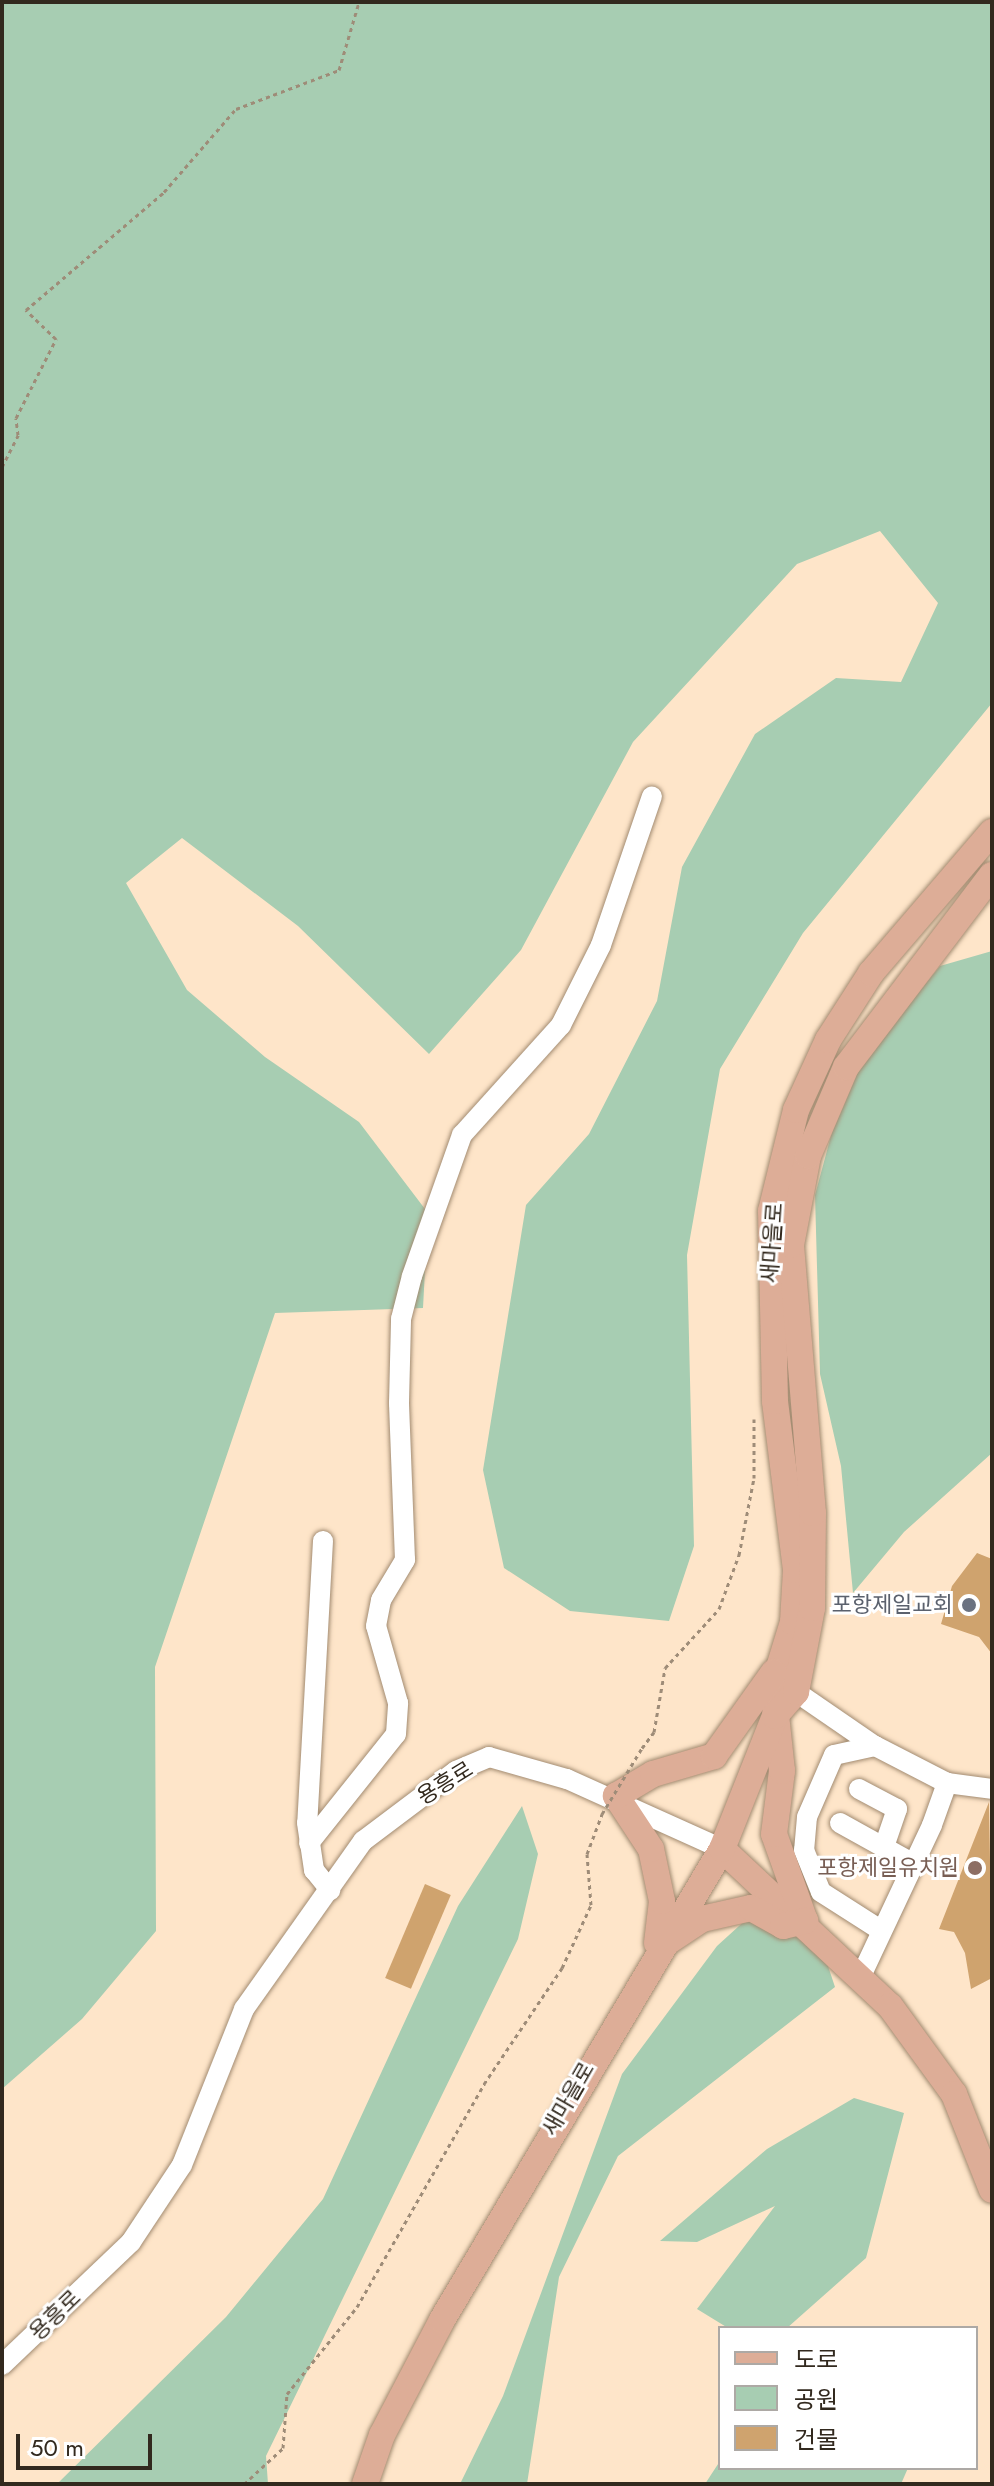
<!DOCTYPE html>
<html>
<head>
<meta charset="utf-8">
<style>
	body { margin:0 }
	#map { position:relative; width:994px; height:2486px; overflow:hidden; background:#fee5c9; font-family:Jost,"Noto Sans KR",sans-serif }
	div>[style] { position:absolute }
	.green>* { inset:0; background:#a7cdb2 }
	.building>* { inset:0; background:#cfa36e; transform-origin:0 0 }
	.path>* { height:3px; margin-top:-1.5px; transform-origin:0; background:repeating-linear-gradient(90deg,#9e8c78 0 4px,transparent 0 8px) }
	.roads { filter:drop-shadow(0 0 2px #a28b71) drop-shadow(0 0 2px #a28b71) }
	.minor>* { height:20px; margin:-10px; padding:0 10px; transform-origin:10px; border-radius:10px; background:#fff }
	.major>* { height:26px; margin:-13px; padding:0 13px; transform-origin:13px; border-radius:13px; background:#ddad97 }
	.path-bridge>* { height:3px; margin-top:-1.5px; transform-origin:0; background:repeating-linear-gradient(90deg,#9e8c78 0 4px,transparent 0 8px) }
	.dots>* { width:22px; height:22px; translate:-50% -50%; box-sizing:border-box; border:4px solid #fff; border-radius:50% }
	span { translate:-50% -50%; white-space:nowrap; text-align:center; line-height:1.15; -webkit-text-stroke:6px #fff; paint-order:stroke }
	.street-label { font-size:22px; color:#32291e }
	.worship-label { font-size:22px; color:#5b616d }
	.right { translate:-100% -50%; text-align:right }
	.education-label { font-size:22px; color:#785e54 }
	.frame { position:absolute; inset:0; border:4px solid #32291e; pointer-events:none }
	.legend { position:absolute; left:718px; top:2326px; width:260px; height:144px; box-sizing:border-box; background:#fff; border:2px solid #ada9a5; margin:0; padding:10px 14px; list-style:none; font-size:24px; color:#32291e }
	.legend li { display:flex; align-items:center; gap:16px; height:40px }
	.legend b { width:40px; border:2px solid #ada9a5 }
	.scale { position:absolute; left:16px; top:2434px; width:136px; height:36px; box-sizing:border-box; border:4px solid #32291e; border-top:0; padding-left:10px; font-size:24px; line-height:28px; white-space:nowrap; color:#32291e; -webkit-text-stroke:6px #fff; paint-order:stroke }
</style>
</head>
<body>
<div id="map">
	<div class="green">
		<div style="clip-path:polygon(2px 2px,992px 2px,992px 703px,803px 933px,720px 1069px,687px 1255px,694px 1546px,669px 1621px,570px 1611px,504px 1568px,483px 1470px,526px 1205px,589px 1134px,657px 1001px,682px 867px,755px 734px,836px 678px,901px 682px,938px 603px,880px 531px,797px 564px,633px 742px,521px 950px,429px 1054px,298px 926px,182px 838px,126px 883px,187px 990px,265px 1057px,359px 1122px,428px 1213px,423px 1308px,275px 1313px,155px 1667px,156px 1931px,82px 2019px,2px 2089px)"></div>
		<div style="clip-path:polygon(992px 951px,992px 1453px,904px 1532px,853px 1593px,841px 1466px,820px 1374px,815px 1195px,842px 1095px,859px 1065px,940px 966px)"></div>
		<div style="clip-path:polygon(522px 1806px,538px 1854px,518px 1939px,266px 2456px,268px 2484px,57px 2484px,226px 2317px,323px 2199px,458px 1906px)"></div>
		<div style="clip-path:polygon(772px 1896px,816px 1930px,835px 1987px,618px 2156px,559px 2277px,527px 2484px,460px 2484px,503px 2396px,622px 2074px,717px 1946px)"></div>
		<div style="clip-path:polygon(854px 2098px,904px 2113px,866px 2258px,787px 2328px,728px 2328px,697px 2309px,775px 2206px,697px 2242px,660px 2241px,767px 2149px)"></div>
		<div style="clip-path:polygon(720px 2461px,720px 2468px,908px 2468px,901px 2484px,705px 2484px)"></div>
	</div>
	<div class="building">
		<div style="clip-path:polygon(977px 1553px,992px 1559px,992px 1654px,979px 1637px,941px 1624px,952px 1586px)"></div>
		<div style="clip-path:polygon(989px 1802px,992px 1978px,971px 1989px,965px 1953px,954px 1932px,939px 1929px)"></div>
		<div style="left:425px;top:1884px;width:28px;height:102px;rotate:23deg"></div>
	</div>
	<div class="path">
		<div style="left:2px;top:467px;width:36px;rotate:-63deg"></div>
		<div style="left:18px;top:435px;width:17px;rotate:-97deg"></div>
		<div style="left:16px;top:418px;width:89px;rotate:-63.1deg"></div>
		<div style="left:56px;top:339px;width:42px;rotate:-136deg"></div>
		<div style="left:26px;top:310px;width:182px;rotate:-40.5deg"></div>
		<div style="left:164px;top:192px;width:110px;rotate:-49.1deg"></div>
		<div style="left:236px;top:109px;width:110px;rotate:-20.7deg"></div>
		<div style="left:339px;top:70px;width:71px;rotate:-73.6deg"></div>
		<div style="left:642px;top:1748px;width:20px;rotate:-53deg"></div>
		<div style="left:654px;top:1732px;width:65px;rotate:-80.2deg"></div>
		<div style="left:665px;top:1668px;width:80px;rotate:-47.5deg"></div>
		<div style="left:719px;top:1609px;width:58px;rotate:-69.7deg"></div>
		<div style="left:739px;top:1555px;width:78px;rotate:-79deg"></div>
		<div style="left:754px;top:1478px;width:59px;rotate:-90deg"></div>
		<div style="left:244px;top:2484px;width:53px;rotate:-42.7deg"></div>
		<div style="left:283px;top:2448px;width:54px;rotate:-85.8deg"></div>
		<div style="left:287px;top:2394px;width:112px;rotate:-51.2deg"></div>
		<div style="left:357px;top:2307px;width:257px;rotate:-60.3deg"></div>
		<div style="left:484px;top:2084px;width:140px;rotate:-56.1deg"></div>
		<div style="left:562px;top:1968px;width:69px;rotate:-65.3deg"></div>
		<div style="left:591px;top:1905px;width:51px;rotate:-94.5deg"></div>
		<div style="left:587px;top:1854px;width:43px;rotate:-69.4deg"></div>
	</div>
	<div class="roads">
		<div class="minor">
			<div style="left:323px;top:1541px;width:282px;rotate:93.2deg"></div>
			<div style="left:307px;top:1823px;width:48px;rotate:81.5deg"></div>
			<div style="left:314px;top:1870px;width:26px;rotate:51deg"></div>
			<div style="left:796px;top:1692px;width:96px;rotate:34.4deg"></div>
			<div style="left:947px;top:1783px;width:45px;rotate:7.6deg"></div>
			<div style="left:859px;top:1789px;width:43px;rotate:27.8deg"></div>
			<div style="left:897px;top:1809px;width:40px;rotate:108.9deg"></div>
			<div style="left:840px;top:1823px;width:85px;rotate:29deg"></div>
			<div style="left:309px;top:1843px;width:139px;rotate:-51.4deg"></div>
			<div style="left:396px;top:1734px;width:31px;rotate:-86deg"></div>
			<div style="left:398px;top:1703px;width:80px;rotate:-105.9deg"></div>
			<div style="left:376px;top:1626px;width:26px;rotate:-79deg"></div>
			<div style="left:381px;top:1600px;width:47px;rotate:-59deg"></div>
			<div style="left:405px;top:1560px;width:157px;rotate:-92.2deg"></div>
			<div style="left:399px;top:1403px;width:84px;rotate:-88.6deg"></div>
			<div style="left:401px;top:1319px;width:44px;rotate:-75.7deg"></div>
			<div style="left:412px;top:1276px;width:150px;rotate:-70.5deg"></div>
			<div style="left:462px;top:1135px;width:148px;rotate:-48deg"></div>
			<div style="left:561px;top:1025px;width:89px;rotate:-63.4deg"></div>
			<div style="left:601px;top:945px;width:157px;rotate:-71.1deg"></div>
			<div style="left:861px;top:1976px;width:167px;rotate:-64.8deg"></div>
			<div style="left:932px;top:1825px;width:45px;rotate:-70.3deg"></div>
			<div style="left:947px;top:1783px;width:81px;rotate:-152.8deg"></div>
			<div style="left:875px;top:1746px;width:42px;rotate:167.6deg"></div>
			<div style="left:834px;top:1755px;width:68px;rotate:113.5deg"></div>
			<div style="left:807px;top:1817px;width:33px;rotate:95deg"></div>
			<div style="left:804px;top:1850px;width:45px;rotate:68deg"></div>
			<div style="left:821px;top:1892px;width:72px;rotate:32.6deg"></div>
			<div style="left:2px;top:2365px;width:178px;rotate:-43.6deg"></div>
			<div style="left:131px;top:2242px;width:92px;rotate:-56.5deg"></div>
			<div style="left:182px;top:2165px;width:168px;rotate:-68.3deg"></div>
			<div style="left:244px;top:2009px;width:206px;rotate:-54.7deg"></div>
			<div style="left:363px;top:1841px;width:116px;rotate:-37deg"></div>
			<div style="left:456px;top:1771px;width:36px;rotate:-23deg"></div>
			<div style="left:489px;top:1757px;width:81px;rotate:15.8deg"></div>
			<div style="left:567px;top:1779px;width:170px;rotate:24.3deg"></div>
		</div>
		<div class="major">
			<div style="left:722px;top:1849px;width:230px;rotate:43.1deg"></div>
			<div style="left:890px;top:2006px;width:109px;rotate:54deg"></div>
			<div style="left:954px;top:2094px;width:103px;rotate:68.4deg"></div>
			<div style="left:805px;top:1921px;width:92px;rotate:-109.6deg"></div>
			<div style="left:774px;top:1834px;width:64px;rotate:-82.8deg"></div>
			<div style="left:782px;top:1771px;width:84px;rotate:-96.1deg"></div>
			<div style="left:773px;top:1687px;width:68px;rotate:-72.9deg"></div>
			<div style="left:793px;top:1622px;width:52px;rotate:-86.7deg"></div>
			<div style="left:796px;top:1570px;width:170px;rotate:-97.1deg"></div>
			<div style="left:775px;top:1401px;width:190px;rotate:-91.2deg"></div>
			<div style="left:771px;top:1211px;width:104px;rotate:-76.1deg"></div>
			<div style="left:796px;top:1110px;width:77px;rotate:-65.4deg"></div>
			<div style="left:828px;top:1040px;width:80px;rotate:-57.3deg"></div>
			<div style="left:871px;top:973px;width:186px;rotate:-49.4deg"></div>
			<div style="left:657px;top:1943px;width:42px;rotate:-83.2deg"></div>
			<div style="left:662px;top:1901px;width:53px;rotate:-101.9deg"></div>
			<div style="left:651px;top:1849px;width:64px;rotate:-123.4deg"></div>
			<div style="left:616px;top:1796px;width:43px;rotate:-30.7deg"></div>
			<div style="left:653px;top:1774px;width:64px;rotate:-16.4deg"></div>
			<div style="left:714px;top:1756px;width:103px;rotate:-54.5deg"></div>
			<div style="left:666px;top:1943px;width:43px;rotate:-33.7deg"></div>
			<div style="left:702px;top:1919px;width:50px;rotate:-12.7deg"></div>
			<div style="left:751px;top:1908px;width:37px;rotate:29deg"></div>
			<div style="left:783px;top:1926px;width:23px;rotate:-13deg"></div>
			<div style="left:365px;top:2484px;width:52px;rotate:-70.9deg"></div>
			<div style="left:382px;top:2435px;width:130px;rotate:-62.4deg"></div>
			<div style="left:442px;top:2320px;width:548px;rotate:-59.27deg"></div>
			<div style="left:722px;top:1849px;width:143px;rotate:-68.3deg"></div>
			<div style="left:775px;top:1716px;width:32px;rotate:-49deg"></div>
			<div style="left:796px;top:1692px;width:86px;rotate:-79.2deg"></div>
			<div style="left:812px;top:1608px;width:95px;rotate:-89.4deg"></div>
			<div style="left:813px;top:1513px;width:269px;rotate:-94.7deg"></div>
			<div style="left:791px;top:1245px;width:91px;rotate:-79.2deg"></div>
			<div style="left:808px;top:1156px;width:97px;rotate:-66.9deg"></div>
			<div style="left:846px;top:1067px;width:241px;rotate:-52.8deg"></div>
		</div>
	</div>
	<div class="path-bridge">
		<div style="left:602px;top:1814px;width:77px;rotate:-58.8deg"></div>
	</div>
	<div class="dots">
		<div style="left:969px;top:1605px;background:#6b7280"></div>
		<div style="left:975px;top:1868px;background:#8d6e63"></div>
	</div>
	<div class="street-label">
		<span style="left:772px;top:1243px;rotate:-86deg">새마을로</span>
		<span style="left:445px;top:1783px;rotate:-32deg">용흥로</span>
		<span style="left:568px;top:2099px;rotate:-60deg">새마을로</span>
		<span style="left:55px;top:2315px;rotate:-44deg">용흥로</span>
	</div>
	<div class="worship-label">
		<span class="right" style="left:953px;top:1605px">포항제일교회</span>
	</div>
	<div class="education-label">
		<span class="right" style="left:959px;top:1868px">포항제일유치원</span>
	</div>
	<div class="frame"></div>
	<ul class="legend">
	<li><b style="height:10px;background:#ddad97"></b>도로</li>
	<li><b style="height:22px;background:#a7cdb2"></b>공원</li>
	<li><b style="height:22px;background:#cfa36e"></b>건물</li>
	</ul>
	<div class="scale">50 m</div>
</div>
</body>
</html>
